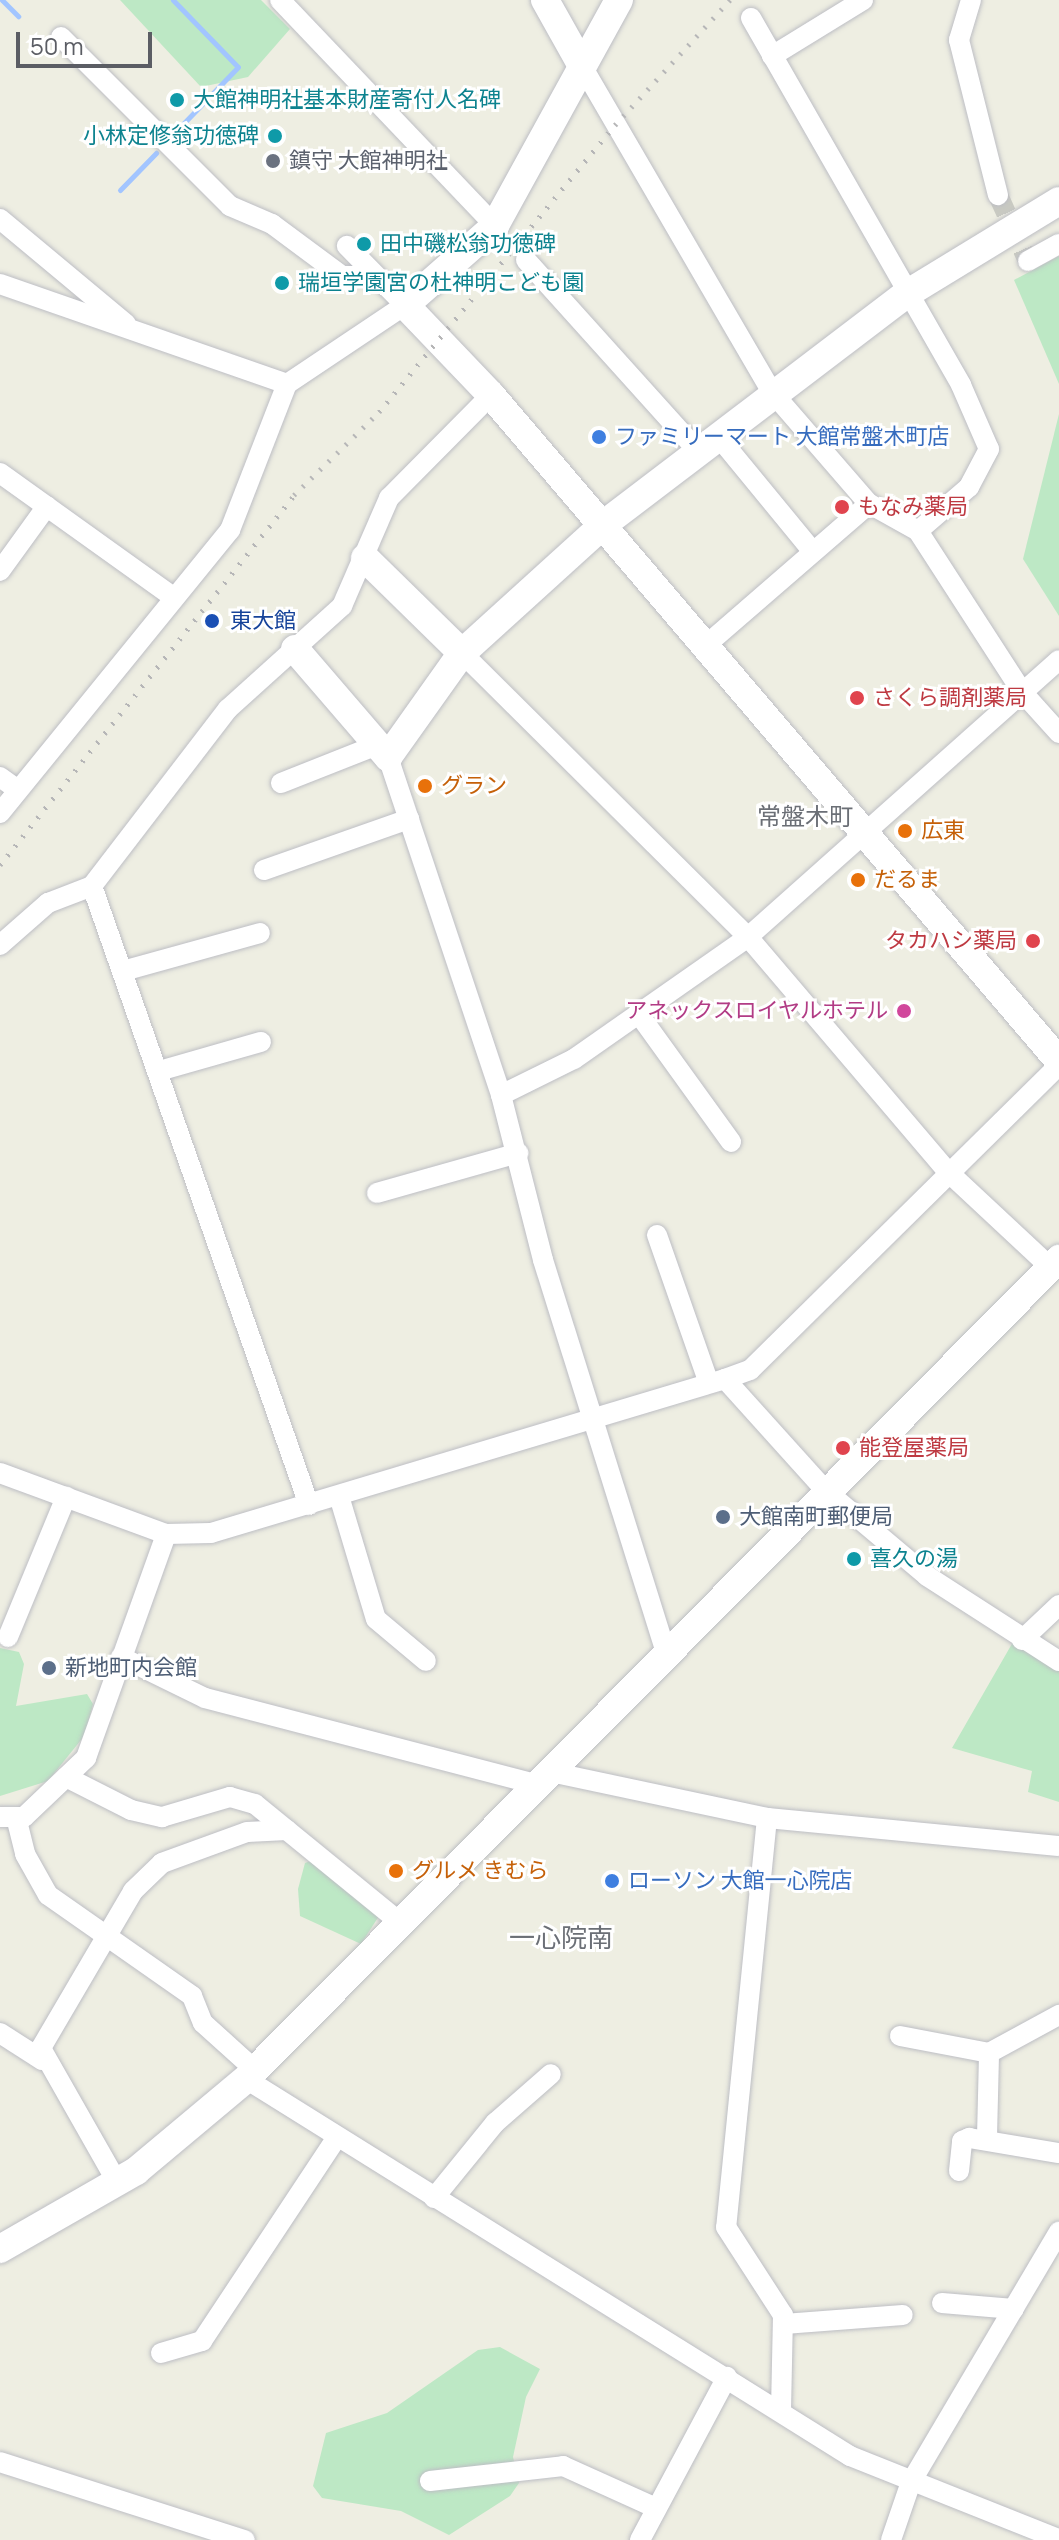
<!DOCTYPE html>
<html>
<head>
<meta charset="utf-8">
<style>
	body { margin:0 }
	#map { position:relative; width:1059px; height:2540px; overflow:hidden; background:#eeeee2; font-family:Manrope,"Noto Sans JP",sans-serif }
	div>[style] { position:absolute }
	.green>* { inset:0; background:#bde8c5 }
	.stream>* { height:5px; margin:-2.5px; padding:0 2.5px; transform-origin:2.5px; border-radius:2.5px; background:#a2c5ff }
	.street-tunnel>* { height:20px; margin-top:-10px; transform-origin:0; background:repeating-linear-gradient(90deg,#c9cac2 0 20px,transparent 0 30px) }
	.roads { filter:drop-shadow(0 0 2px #bdbec4) drop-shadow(0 0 2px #bdbec4) }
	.street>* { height:20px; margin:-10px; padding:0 10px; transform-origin:10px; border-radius:10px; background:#fff }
	.secondary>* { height:28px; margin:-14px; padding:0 14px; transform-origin:14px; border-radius:14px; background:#fff }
	.rail>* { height:5px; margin-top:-2.5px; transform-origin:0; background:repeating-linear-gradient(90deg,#b6b6b7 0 2px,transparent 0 12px) }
	.dots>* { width:22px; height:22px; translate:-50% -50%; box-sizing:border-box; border:4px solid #fff; border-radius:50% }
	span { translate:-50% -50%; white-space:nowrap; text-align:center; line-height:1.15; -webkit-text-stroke:6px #fff; paint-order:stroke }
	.culture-label { font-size:22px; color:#0d838f }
	.left { translate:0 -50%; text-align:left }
	.right { translate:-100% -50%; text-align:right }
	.worship-label { font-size:22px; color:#5b616d }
	.shop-label { font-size:22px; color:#366cbe }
	.health-label { font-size:22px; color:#be3a42 }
	.transit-label { font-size:22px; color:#164399 }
	.food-label { font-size:22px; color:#c56008 }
	.hotel-label { font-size:22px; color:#b23c85 }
	.service-label { font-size:22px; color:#4e5e75 }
	.neighbourhood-label { font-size:24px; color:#6b6f76 }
	.quarter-label { font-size:26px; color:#6b6f76 }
	.scale { position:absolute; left:16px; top:32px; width:136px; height:36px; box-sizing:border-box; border:4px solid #5b5d64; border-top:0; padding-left:10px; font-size:24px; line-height:28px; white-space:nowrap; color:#5b5d64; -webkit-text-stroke:6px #fff; paint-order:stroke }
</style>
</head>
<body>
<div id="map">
	<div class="green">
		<div style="clip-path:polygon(120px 0,261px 0,290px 29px,248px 77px,201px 87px)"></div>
		<div style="clip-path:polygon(1059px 256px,1059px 384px,1014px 280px)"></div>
		<div style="clip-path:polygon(1059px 414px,1059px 616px,1023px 559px)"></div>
		<div style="clip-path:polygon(1013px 1642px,1059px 1668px,1059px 1802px,1028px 1792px,1032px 1771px,952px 1748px)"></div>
		<div style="clip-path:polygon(0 1648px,19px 1652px,24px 1664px,16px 1706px,87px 1694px,93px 1704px,85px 1735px,48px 1781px,0 1796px)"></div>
		<div style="clip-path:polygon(313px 1860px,379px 1916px,361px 1944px,300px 1916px,298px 1889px,305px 1863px)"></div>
		<div style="clip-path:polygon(500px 2347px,540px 2369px,526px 2397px,513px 2457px,519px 2483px,510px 2496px,449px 2535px,401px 2511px,322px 2498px,313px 2486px,326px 2433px,387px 2413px,478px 2350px)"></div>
	</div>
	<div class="stream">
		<div style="left:2px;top:0;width:23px;rotate:45deg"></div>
		<div style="left:173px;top:0;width:93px;rotate:45.9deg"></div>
		<div style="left:238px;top:67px;width:89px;rotate:134.1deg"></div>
		<div style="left:120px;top:190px;width:52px;rotate:-45.8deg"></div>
	</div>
	<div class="street-tunnel">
		<div style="left:998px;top:195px;width:72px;rotate:65.6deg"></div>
	</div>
	<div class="roads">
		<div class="street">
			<div style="left:280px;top:0;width:312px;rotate:46.4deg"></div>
			<div style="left:971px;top:0;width:42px;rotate:106.7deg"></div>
			<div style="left:959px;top:40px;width:160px;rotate:75.9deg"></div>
			<div style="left:751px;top:18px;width:423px;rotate:60.2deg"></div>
			<div style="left:961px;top:385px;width:70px;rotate:66.4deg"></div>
			<div style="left:989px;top:449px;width:43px;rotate:117.8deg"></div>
			<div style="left:969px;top:487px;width:67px;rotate:139.2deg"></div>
			<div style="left:61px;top:37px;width:239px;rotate:45deg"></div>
			<div style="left:230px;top:206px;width:46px;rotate:23.2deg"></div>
			<div style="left:272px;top:224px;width:87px;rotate:36.6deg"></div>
			<div style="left:342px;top:276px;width:33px"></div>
			<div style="left:772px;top:56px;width:107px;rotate:-31.6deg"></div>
			<div style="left:582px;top:66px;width:377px;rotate:59.8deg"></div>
			<div style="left:772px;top:392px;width:147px;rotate:49.1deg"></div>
			<div style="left:868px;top:503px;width:57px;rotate:29.2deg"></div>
			<div style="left:918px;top:531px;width:193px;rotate:57.1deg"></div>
			<div style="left:1023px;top:693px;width:54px;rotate:48deg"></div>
			<div style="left:0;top:219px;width:164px;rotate:39.8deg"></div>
			<div style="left:526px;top:260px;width:256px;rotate:48deg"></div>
			<div style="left:1028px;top:261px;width:35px;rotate:-29deg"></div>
			<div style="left:0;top:284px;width:304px;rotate:19.2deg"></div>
			<div style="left:717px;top:435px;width:151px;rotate:50.6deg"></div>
			<div style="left:0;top:473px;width:211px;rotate:35.6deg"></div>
			<div style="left:0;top:571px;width:80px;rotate:-54.1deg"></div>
			<div style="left:705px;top:646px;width:217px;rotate:-40.9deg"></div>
			<div style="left:462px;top:653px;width:403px;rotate:44.8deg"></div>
			<div style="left:748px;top:937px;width:306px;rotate:49.6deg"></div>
			<div style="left:946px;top:1170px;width:142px;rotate:43deg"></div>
			<div style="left:388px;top:757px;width:356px;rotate:71.5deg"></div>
			<div style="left:501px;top:1095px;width:170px;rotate:75.7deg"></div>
			<div style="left:543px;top:1260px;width:412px;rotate:72.6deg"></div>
			<div style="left:0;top:777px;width:22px;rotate:36deg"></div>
			<div style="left:281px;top:783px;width:103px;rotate:-21.6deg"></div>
			<div style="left:0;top:813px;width:365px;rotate:-50.9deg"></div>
			<div style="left:230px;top:530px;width:157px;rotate:-68.7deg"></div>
			<div style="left:287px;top:384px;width:142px;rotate:-33.8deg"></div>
			<div style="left:405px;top:305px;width:83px;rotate:-134.5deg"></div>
			<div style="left:264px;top:870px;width:154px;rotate:-19.4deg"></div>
			<div style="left:0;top:945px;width:64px;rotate:-41.2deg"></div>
			<div style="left:48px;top:903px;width:47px;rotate:-21.1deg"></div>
			<div style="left:123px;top:971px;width:142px;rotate:-15.5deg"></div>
			<div style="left:638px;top:1013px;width:159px;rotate:54.2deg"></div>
			<div style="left:159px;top:1071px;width:106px;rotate:-15.9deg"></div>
			<div style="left:501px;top:1095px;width:81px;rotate:-26.3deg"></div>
			<div style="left:574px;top:1059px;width:213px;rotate:-35deg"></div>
			<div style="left:748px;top:937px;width:416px;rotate:-41.7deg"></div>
			<div style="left:377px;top:1193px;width:147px;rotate:-15.8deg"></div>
			<div style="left:657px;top:1235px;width:155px;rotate:70.7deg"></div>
			<div style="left:725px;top:1379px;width:149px;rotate:48deg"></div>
			<div style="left:825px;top:1490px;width:133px;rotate:40.1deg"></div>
			<div style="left:927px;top:1576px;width:157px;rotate:32.8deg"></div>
			<div style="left:0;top:1473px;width:177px;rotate:20.2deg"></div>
			<div style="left:166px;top:1534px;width:45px;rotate:-1.3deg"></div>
			<div style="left:211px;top:1533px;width:537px;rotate:-16.68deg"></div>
			<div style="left:725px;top:1379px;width:27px;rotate:-20deg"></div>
			<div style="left:750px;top:1370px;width:434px;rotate:-44.6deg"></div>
			<div style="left:339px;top:1496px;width:128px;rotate:73.3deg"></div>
			<div style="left:376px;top:1619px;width:65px;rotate:40deg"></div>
			<div style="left:309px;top:1505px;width:656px;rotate:-109.32deg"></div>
			<div style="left:92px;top:886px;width:223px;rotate:-52.5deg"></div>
			<div style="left:228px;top:709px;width:154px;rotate:-42.1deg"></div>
			<div style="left:342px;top:606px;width:118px;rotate:-66.5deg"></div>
			<div style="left:389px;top:498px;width:145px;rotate:-45.3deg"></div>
			<div style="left:8px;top:1637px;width:152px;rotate:-67.5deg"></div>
			<div style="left:1022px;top:1640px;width:51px;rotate:-43.4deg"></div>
			<div style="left:121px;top:1657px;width:93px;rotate:26deg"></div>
			<div style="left:205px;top:1698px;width:344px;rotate:14.6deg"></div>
			<div style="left:551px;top:1772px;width:221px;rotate:12deg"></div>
			<div style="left:767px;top:1818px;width:293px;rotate:5.5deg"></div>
			<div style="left:66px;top:1777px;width:73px;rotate:26.9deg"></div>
			<div style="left:131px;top:1810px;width:32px;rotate:13deg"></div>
			<div style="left:162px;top:1817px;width:71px;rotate:-16.4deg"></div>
			<div style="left:230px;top:1797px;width:26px;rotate:16deg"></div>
			<div style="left:255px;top:1804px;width:190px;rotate:39.2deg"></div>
			<div style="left:0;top:1817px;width:24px"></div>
			<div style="left:24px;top:1817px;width:86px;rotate:-43.6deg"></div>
			<div style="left:86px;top:1758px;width:238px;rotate:-70.3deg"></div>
			<div style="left:16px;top:1817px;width:38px;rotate:76deg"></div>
			<div style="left:25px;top:1854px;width:47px;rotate:60.7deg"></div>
			<div style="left:48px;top:1895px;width:176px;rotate:35deg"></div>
			<div style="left:192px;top:1996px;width:29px;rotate:68deg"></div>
			<div style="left:203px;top:2023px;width:70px;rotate:42.1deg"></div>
			<div style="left:767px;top:1818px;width:411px;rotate:95.7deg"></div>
			<div style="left:726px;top:2227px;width:105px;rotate:57.1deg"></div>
			<div style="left:783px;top:2315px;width:95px;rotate:91.2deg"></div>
			<div style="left:0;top:2033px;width:50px;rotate:32.7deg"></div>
			<div style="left:900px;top:2036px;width:91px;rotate:10.8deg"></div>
			<div style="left:246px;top:2079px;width:712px;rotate:31.97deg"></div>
			<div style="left:850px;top:2456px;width:225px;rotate:21.7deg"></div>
			<div style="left:987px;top:2137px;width:84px;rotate:-88.6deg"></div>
			<div style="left:989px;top:2053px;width:80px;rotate:-28.5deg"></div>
			<div style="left:959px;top:2171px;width:30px;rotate:-84deg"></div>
			<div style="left:962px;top:2141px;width:8px;rotate:-23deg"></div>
			<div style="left:969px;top:2138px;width:91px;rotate:9.5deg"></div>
			<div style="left:117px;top:2182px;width:154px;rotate:-119.6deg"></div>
			<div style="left:41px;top:2048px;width:182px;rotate:-59.6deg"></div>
			<div style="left:133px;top:1891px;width:40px;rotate:-44deg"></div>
			<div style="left:162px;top:1863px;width:90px;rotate:-20deg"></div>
			<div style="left:247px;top:1832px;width:40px;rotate:-2.9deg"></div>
			<div style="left:434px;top:2198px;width:97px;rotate:-50.9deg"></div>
			<div style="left:495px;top:2123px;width:74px;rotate:-41.2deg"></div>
			<div style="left:942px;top:2303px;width:72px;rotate:4.8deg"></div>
			<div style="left:784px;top:2324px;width:119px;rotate:-4.3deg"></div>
			<div style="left:161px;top:2353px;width:43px;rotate:-16.3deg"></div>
			<div style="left:202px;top:2341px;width:245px;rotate:-56.5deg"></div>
			<div style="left:0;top:2462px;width:257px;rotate:17.7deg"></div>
			<div style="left:430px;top:2481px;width:134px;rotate:-6.4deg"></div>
			<div style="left:563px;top:2466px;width:100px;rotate:24.3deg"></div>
			<div style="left:640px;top:2540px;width:185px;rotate:-61.9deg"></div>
			<div style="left:891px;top:2540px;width:61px;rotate:-71deg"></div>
			<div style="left:911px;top:2482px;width:291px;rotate:-59.4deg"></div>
		</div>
		<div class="secondary">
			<div style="left:545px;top:0;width:76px;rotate:60.7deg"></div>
			<div style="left:619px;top:0;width:258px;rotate:118.8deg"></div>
			<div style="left:495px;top:226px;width:120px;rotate:138.7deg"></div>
			<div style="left:405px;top:305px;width:124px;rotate:46.3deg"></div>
			<div style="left:491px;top:395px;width:875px;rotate:49.54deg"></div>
			<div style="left:365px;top:558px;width:136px;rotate:44.4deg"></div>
			<div style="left:295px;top:649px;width:143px;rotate:49.3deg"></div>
			<div style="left:388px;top:757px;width:128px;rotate:-54.6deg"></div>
			<div style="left:462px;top:653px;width:190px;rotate:-42.2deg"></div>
			<div style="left:603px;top:525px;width:380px;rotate:-37.3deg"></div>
			<div style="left:905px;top:295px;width:180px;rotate:-31.4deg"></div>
			<div style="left:0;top:2249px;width:157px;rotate:-29.8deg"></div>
			<div style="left:136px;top:2171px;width:143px;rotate:-39.9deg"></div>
			<div style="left:246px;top:2079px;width:1155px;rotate:-45.25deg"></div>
		</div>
	</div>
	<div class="rail">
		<div style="left:0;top:865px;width:473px;rotate:-51.5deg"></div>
		<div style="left:294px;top:495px;width:119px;rotate:-44.3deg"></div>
		<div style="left:379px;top:412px;width:372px;rotate:-50.6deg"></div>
		<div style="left:615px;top:125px;width:170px;rotate:-47.4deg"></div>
	</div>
	<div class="dots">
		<div style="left:177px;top:100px;background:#0f9aa8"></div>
		<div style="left:275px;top:136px;background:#0f9aa8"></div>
		<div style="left:273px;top:161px;background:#6b7280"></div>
		<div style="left:364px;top:244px;background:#0f9aa8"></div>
		<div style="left:282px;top:283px;background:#0f9aa8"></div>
		<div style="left:599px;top:437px;background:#3f7fe0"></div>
		<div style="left:842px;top:507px;background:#e0444e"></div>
		<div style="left:212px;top:621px;background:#1a4fb4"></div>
		<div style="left:857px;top:698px;background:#e0444e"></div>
		<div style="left:425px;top:786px;background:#e8710a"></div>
		<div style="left:905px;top:831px;background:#e8710a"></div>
		<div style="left:858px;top:880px;background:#e8710a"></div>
		<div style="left:1033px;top:941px;background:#e0444e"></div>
		<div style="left:904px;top:1011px;background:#d1479c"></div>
		<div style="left:843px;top:1448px;background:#e0444e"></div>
		<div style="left:723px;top:1517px;background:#5c6f8a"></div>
		<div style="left:854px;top:1559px;background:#0f9aa8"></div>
		<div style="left:49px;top:1668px;background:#5c6f8a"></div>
		<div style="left:396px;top:1871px;background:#e8710a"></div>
		<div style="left:612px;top:1881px;background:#3f7fe0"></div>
	</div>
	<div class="culture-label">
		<span class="left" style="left:193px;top:100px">大館神明社基本財産寄付人名碑</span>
		<span class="right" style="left:259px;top:136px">小林定修翁功徳碑</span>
		<span class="left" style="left:380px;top:244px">田中磯松翁功徳碑</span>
		<span class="left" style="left:298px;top:283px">瑞垣学園宮の杜神明こども園</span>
		<span class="left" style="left:870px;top:1559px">喜久の湯</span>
	</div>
	<div class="worship-label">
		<span class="left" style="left:289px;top:161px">鎮守 大館神明社</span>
	</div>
	<div class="shop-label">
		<span class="left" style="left:615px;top:437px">ファミリーマート 大館常盤木町店</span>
		<span class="left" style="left:628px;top:1881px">ローソン 大館一心院店</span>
	</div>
	<div class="health-label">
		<span class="left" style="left:858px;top:507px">もなみ薬局</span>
		<span class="left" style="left:873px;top:698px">さくら調剤薬局</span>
		<span class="right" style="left:1017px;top:941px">タカハシ薬局</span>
		<span class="left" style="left:859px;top:1448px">能登屋薬局</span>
	</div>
	<div class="transit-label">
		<span class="left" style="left:230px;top:621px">東大館</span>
	</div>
	<div class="food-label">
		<span class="left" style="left:441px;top:786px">グラン</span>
		<span class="left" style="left:921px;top:831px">広東</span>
		<span class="left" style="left:874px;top:880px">だるま</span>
		<span class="left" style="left:412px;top:1871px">グルメ きむら</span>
	</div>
	<div class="hotel-label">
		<span class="right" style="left:888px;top:1011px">アネックスロイヤルホテル</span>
	</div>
	<div class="service-label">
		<span class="left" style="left:739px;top:1517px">大館南町郵便局</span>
		<span class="left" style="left:65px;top:1668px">新地町内会館</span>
	</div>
	<div class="neighbourhood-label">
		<span style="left:805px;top:816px">常盤木町</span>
	</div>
	<div class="quarter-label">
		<span style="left:561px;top:1938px">一心院南</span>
	</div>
	<div class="scale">50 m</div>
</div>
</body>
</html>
